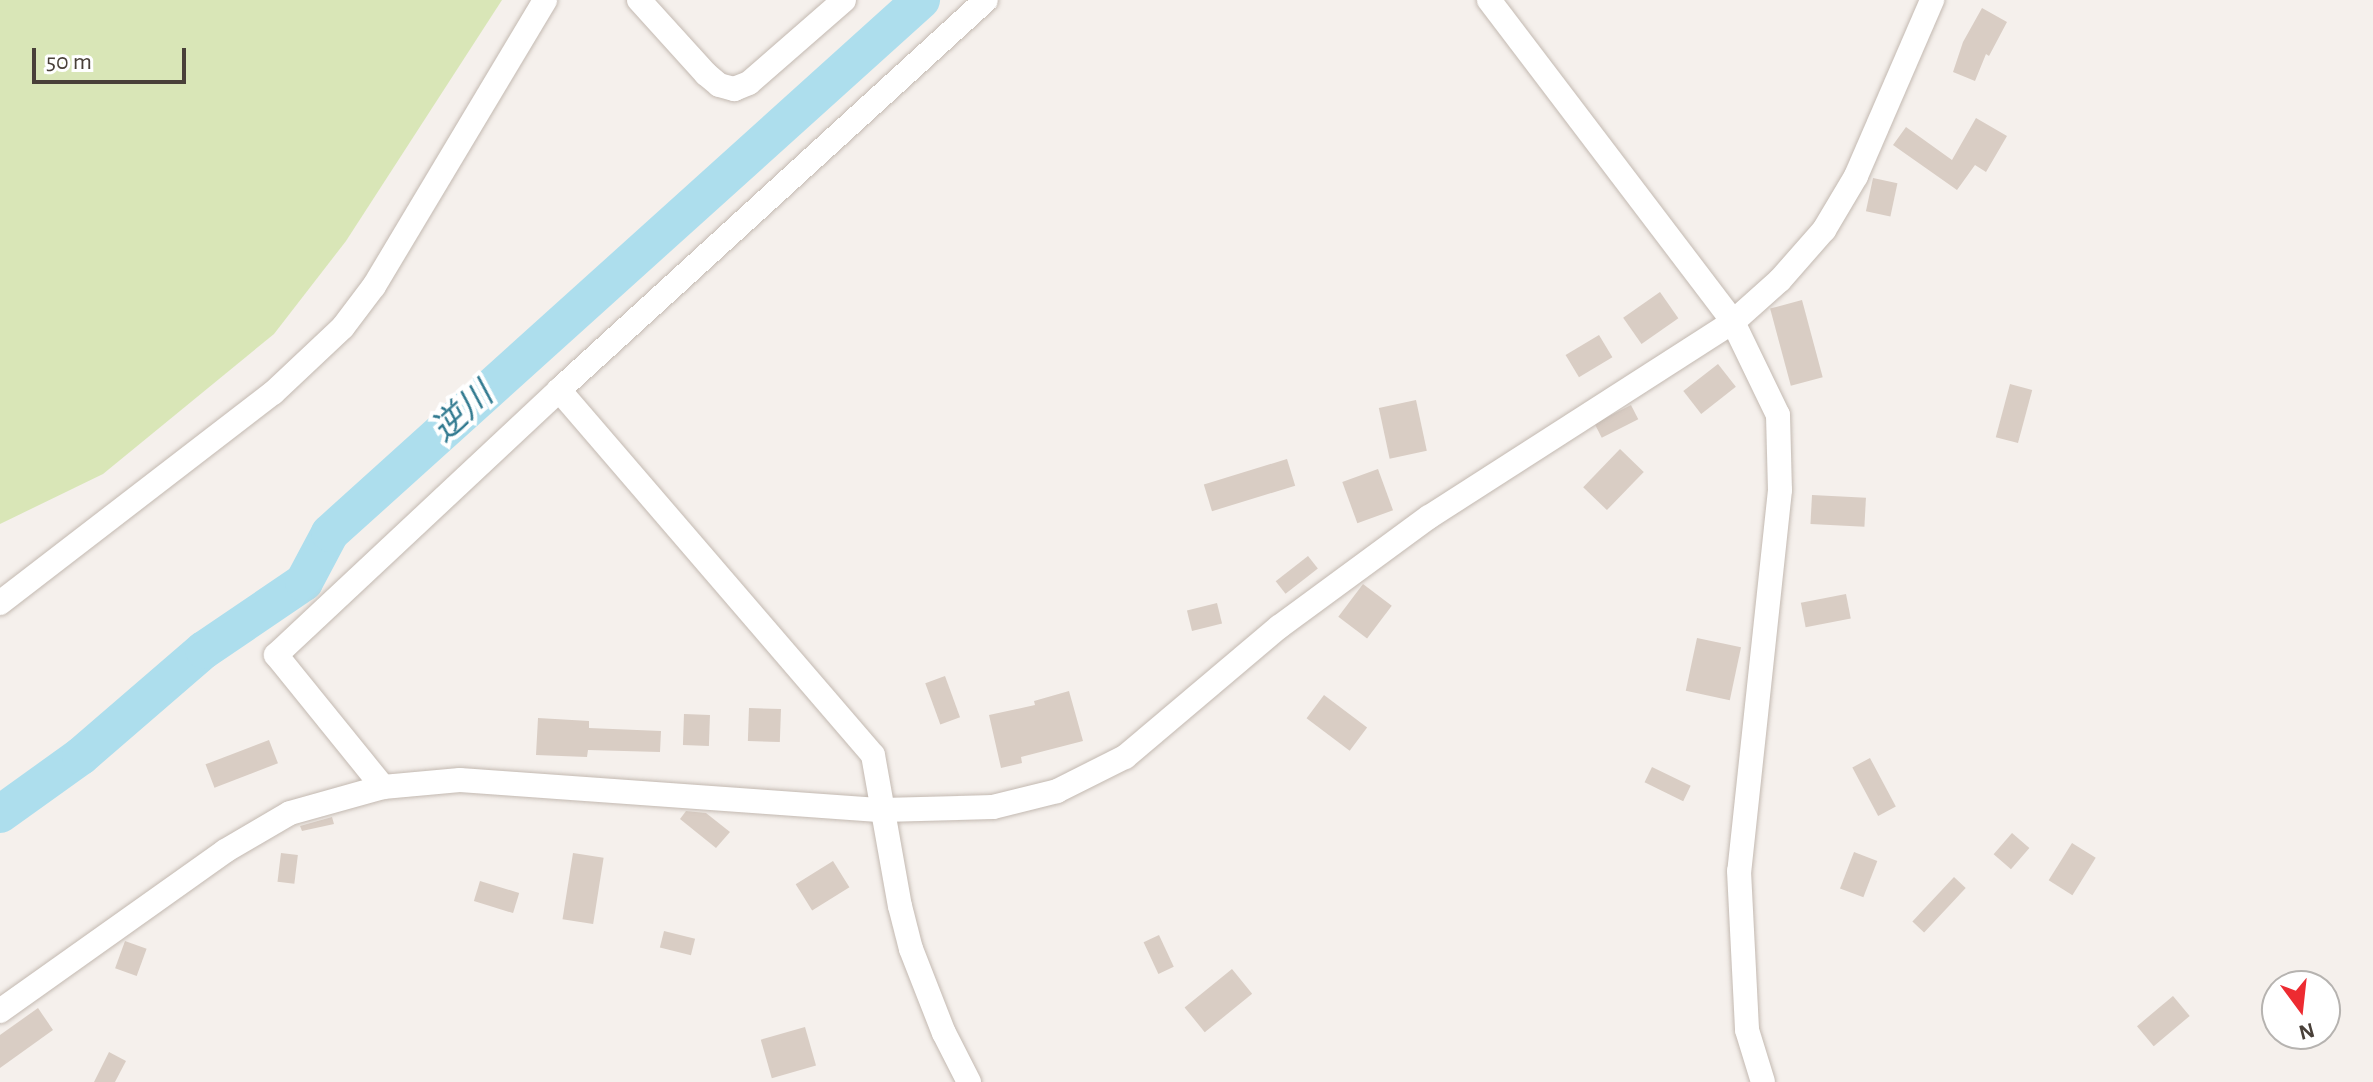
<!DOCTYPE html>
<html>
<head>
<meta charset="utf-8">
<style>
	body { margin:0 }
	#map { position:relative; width:2373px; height:1082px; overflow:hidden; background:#f5f0ec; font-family:"Alegreya Sans","Noto Sans JP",sans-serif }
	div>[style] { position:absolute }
	.green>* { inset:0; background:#d9e6b7 }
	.river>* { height:38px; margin:-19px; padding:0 19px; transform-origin:19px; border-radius:19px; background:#addeed }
	.building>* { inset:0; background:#d9cdc4; transform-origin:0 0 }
	.roads { filter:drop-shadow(0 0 2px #c3b9b1) drop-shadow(0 0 2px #c3b9b1) }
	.minor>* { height:24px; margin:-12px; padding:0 12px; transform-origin:12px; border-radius:12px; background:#fff }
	span { translate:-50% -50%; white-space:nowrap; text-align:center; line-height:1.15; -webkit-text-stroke:8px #fff; paint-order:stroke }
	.water-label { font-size:34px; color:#30798f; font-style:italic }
	.north { position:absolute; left:2261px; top:970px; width:80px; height:80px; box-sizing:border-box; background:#fff; border:2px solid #b6b3b0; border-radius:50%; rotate:165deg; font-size:22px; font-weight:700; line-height:32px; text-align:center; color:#494039 }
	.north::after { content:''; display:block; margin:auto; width:28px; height:36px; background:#ed2b31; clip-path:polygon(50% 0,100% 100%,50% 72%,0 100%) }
	.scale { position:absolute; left:32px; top:48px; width:154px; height:36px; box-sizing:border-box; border:4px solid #494039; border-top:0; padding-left:10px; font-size:24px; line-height:28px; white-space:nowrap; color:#494039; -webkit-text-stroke:6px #fff; paint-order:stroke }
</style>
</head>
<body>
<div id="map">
	<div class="green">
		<div style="clip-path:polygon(0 0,502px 0,346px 241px,274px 334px,103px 474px,0 524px)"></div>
	</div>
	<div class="river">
		<div style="left:0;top:814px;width:100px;rotate:-35.6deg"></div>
		<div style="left:81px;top:756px;width:162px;rotate:-40.8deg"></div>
		<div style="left:204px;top:650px;width:121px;rotate:-34.2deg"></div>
		<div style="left:304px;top:582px;width:55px;rotate:-62deg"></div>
		<div style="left:330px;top:533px;width:796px;rotate:-42.05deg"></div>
	</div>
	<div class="building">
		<div style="clip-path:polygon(1982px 8px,2007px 22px,1989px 56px,1986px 54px,1975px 81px,1953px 72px,1963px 42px)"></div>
		<div style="clip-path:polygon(1976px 118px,2007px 136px,1986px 172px,1975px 165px,1957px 190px,1893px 145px,1906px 127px,1952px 160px)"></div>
		<div style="left:1873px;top:178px;width:25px;height:34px;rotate:12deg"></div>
		<div style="left:1660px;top:292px;width:32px;height:45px;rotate:55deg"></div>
		<div style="left:1802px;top:300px;width:80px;height:33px;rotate:75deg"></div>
		<div style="left:1599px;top:335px;width:26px;height:39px;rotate:59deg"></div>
		<div style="left:1718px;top:364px;width:29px;height:44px;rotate:52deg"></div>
		<div style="left:2010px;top:384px;width:23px;height:55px;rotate:15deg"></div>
		<div style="left:1416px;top:400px;width:52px;height:38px;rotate:78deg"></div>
		<div style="left:1631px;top:405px;width:16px;height:41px;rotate:63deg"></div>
		<div style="left:1620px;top:449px;width:33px;height:53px;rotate:44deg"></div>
		<div style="left:1287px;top:459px;width:28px;height:87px;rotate:73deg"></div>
		<div style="left:1378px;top:469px;width:44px;height:38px;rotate:70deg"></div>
		<div style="left:1812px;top:495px;width:54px;height:29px;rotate:3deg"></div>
		<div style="left:1308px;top:556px;width:16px;height:41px;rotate:52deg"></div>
		<div style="left:1363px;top:584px;width:36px;height:41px;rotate:37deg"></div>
		<div style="left:1846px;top:594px;width:25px;height:46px;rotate:79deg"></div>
		<div style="left:1217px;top:603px;width:21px;height:31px;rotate:76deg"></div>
		<div style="left:1697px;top:638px;width:45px;height:54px;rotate:12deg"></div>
		<div style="left:945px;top:676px;width:44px;height:21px;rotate:70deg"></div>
		<div style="clip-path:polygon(1069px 691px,1083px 741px,1021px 757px,1022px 763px,1001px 768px,989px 715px,1035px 705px,1034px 701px)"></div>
		<div style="left:1324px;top:695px;width:54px;height:29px;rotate:37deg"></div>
		<div style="left:749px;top:708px;width:32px;height:33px;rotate:2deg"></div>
		<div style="left:684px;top:714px;width:26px;height:31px;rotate:2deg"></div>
		<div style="clip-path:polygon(538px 718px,589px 721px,589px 728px,661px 731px,660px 752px,588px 750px,587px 757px,536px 755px)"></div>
		<div style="left:269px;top:740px;width:25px;height:68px;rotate:69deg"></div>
		<div style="left:1870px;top:758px;width:55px;height:20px;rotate:62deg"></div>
		<div style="left:1652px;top:767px;width:43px;height:17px;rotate:26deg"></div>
		<div style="clip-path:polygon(686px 811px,706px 813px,730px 832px,716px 848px,680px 819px)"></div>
		<div style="clip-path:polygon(332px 817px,334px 824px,302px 831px,300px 826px)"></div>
		<div style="left:2012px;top:833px;width:23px;height:28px;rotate:41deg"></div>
		<div style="left:2072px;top:843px;width:28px;height:44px;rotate:32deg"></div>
		<div style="left:1854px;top:852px;width:25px;height:39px;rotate:21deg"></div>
		<div style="left:281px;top:853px;width:17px;height:29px;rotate:7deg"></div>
		<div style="left:573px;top:853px;width:31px;height:67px;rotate:9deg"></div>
		<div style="left:833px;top:861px;width:31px;height:44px;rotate:58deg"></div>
		<div style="left:1954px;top:877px;width:16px;height:61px;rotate:43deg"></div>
		<div style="left:480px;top:881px;width:41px;height:21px;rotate:17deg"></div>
		<div style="left:664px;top:931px;width:32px;height:17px;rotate:14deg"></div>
		<div style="left:1159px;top:935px;width:35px;height:17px;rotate:65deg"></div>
		<div style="left:125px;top:941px;width:23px;height:29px;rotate:20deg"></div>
		<div style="left:1232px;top:969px;width:32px;height:61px;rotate:51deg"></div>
		<div style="left:2173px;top:996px;width:26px;height:47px;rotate:50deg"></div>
		<div style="clip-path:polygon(38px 1008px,53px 1030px,0 1068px,0 1035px)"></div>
		<div style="left:805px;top:1027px;width:40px;height:46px;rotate:74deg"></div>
		<div style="clip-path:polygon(109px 1052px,126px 1061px,115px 1082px,94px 1082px)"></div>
	</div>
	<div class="roads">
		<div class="minor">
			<div style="left:639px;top:0;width:100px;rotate:47.8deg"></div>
			<div style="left:706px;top:74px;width:17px;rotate:40deg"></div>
			<div style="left:719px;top:85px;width:16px;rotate:15deg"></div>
			<div style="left:734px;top:89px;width:16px;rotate:-22deg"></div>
			<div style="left:749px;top:83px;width:126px;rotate:-41.1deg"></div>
			<div style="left:1489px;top:0;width:404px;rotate:52.8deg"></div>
			<div style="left:1733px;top:322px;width:103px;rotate:64.2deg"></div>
			<div style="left:1778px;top:415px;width:75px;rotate:88.5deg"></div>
			<div style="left:1780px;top:490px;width:383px;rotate:96.1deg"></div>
			<div style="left:1739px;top:871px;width:159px;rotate:87.1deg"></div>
			<div style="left:1747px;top:1030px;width:54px;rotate:72.9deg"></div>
			<div style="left:559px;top:390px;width:481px;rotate:49.3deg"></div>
			<div style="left:873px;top:755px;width:153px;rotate:79.9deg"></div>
			<div style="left:900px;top:906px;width:44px;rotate:75.7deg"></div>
			<div style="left:911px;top:949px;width:90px;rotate:68.6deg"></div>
			<div style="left:944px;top:1033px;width:55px;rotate:63deg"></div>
			<div style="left:0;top:603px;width:344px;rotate:-37.6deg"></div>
			<div style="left:273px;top:393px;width:96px;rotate:-43.3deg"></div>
			<div style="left:343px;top:327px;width:51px;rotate:-52.9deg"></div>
			<div style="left:374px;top:286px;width:333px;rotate:-59.1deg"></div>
			<div style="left:383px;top:787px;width:170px;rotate:-129deg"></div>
			<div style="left:276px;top:655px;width:388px;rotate:-43.1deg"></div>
			<div style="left:559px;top:390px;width:578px;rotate:-42.41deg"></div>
			<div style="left:0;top:1011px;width:276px;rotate:-35.4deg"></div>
			<div style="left:225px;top:851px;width:75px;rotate:-30.3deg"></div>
			<div style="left:290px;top:813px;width:97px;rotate:-15.6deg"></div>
			<div style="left:383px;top:787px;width:77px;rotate:-5.2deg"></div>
			<div style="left:460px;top:780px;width:423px;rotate:4.1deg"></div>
			<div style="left:882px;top:810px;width:111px;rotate:-1.5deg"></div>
			<div style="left:993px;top:807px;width:66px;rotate:-14deg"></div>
			<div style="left:1057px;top:791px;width:76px;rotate:-26.6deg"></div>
			<div style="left:1125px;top:757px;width:202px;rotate:-40.2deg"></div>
			<div style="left:1279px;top:627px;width:186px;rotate:-36.3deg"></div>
			<div style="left:1429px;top:517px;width:361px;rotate:-32.7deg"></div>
			<div style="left:1733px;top:322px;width:63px;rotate:-41.8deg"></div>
			<div style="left:1780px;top:280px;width:67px;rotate:-48.7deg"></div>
			<div style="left:1824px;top:230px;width:63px;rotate:-59.3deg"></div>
			<div style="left:1856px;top:176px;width:192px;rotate:-66.6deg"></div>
		</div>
	</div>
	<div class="water-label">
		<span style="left:463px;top:413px;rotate:-42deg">逆川</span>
	</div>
	<div class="north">N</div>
	<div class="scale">50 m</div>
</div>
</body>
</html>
